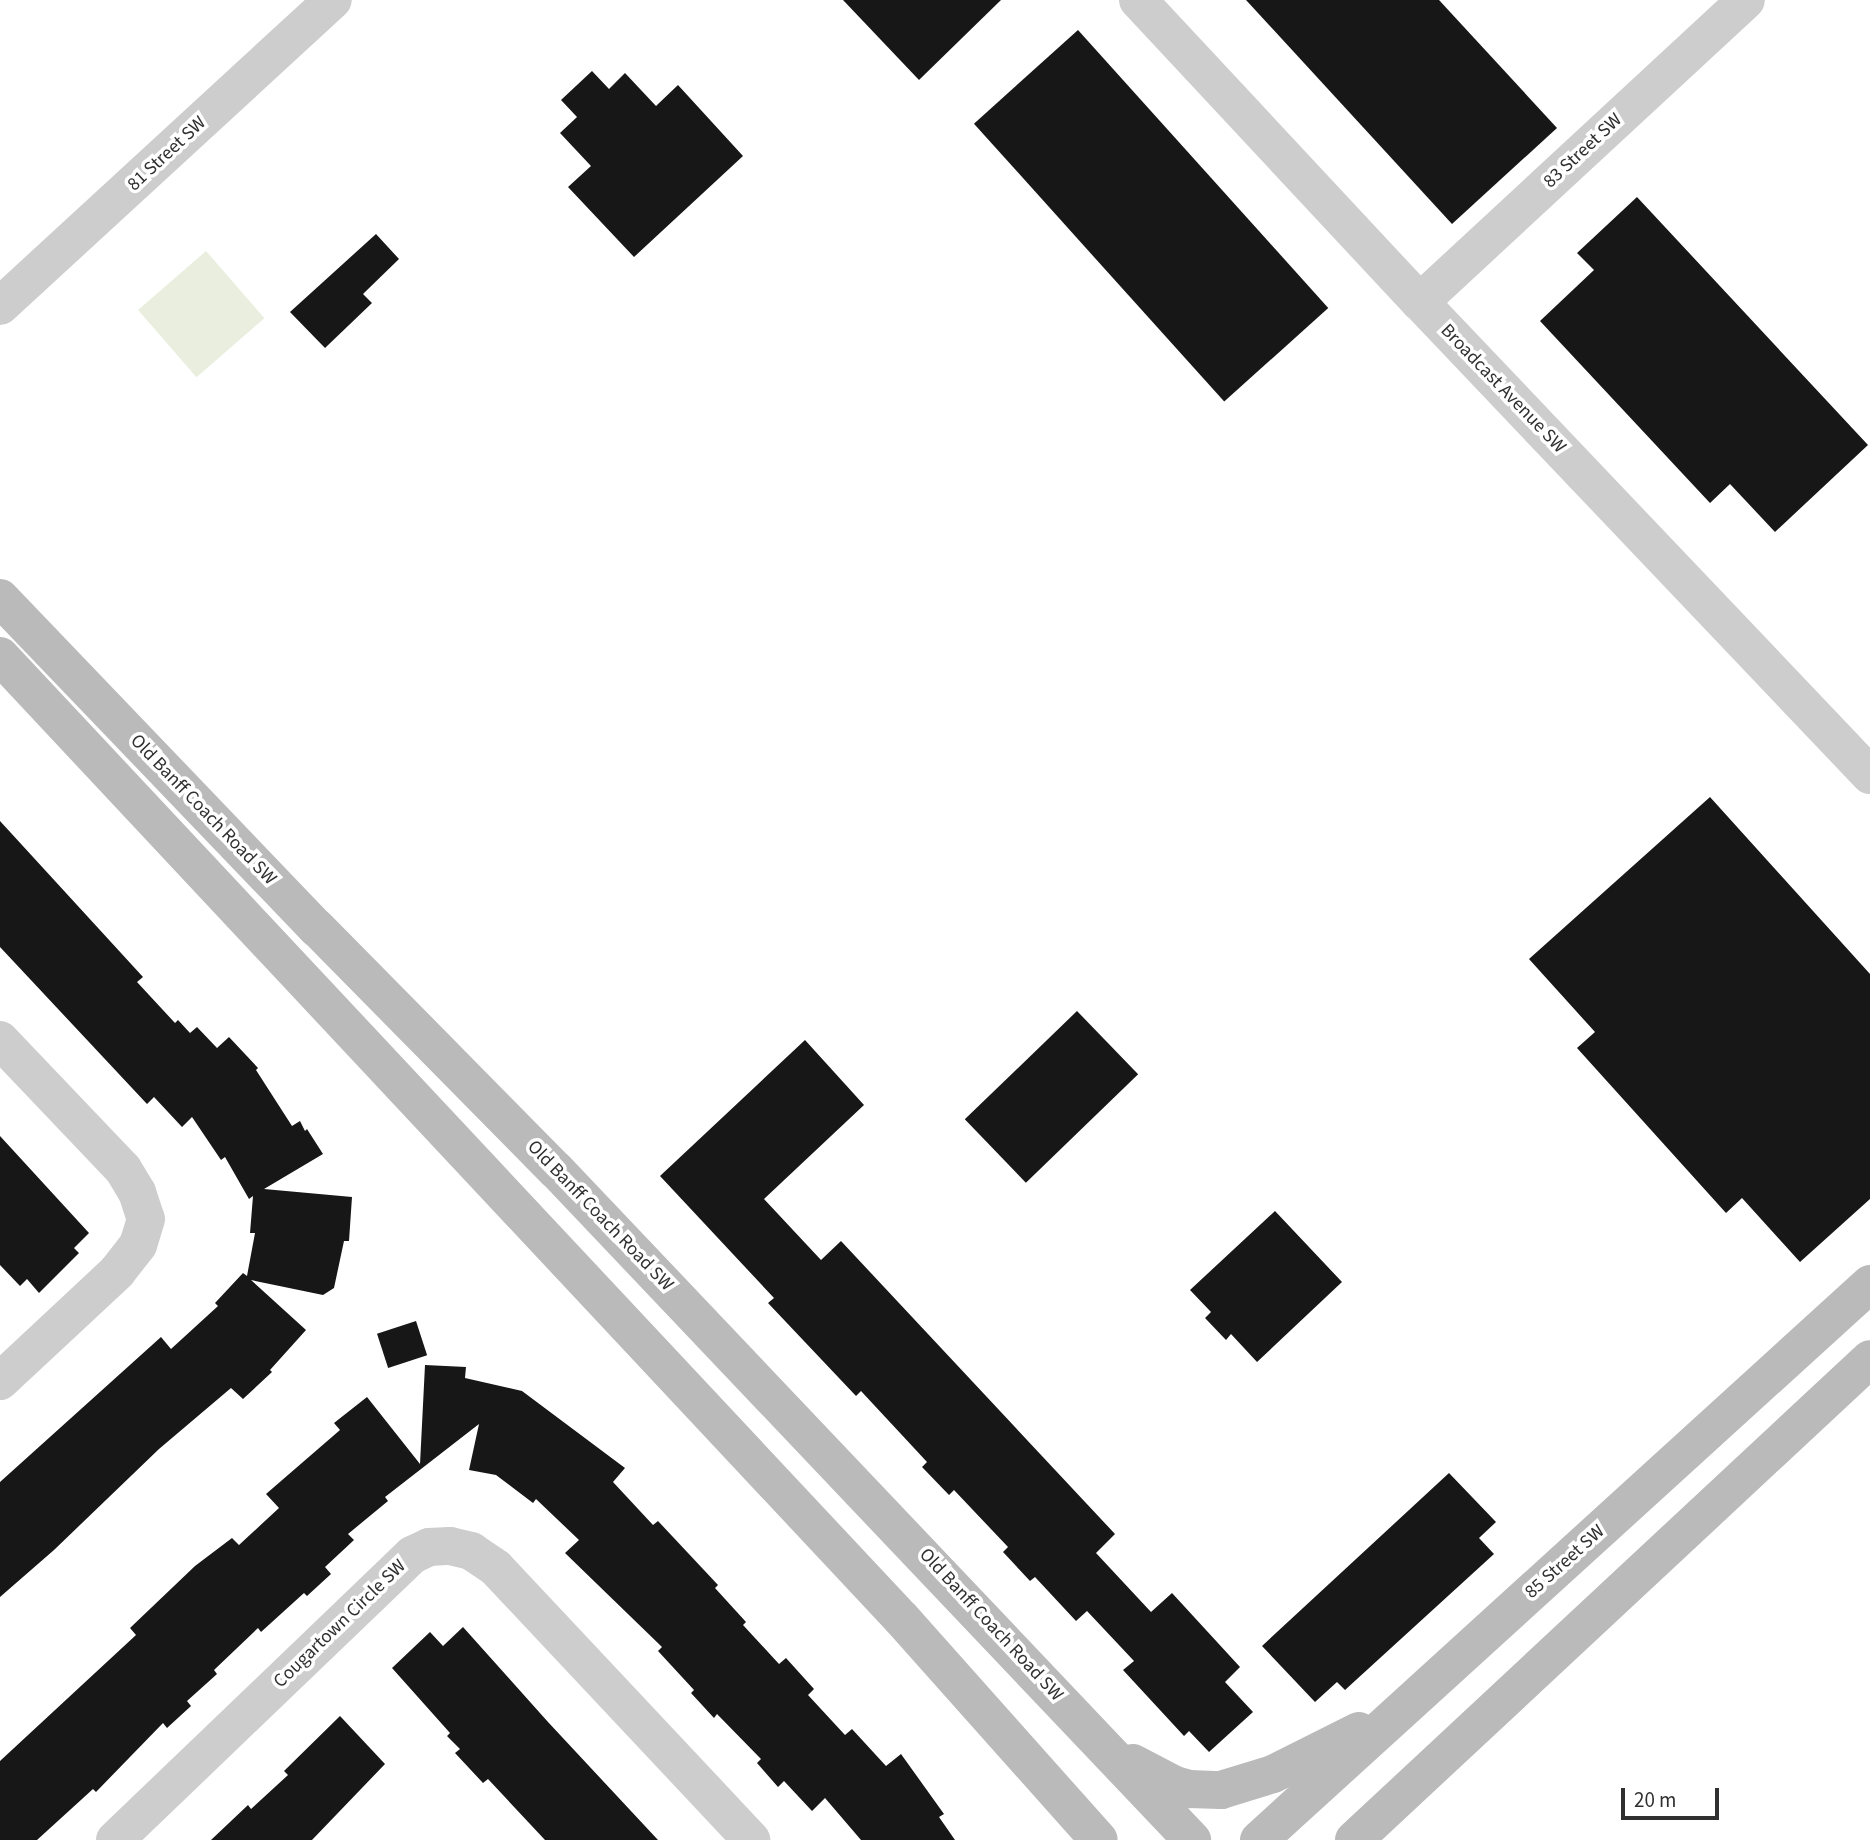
<!DOCTYPE html>
<html>
<head>
<meta charset="utf-8">
<style>
	body { margin:0 }
	#map { position:relative; width:1870px; height:1840px; overflow:hidden; background:#fff; font-family:"Source Sans 3",sans-serif }
	div>[style] { position:absolute }
	.green>* { inset:0; background:#e9eede; transform-origin:0 0 }
	.building>* { inset:0; background:#171717; transform-origin:0 0 }
	.minor>* { height:38px; margin:-19px; padding:0 19px; transform-origin:19px; border-radius:19px; background:#cdcdcd }
	.secondary>* { height:38px; margin:-19px; padding:0 19px; transform-origin:19px; border-radius:19px; background:#bababa }
	span { translate:-50% -50%; white-space:nowrap; text-align:center; line-height:1.15; -webkit-text-stroke:7px #fff; paint-order:stroke }
	.street-label { font-size:19px; color:#303030 }
	.scale { position:absolute; left:1621px; top:1788px; width:98px; height:32px; box-sizing:border-box; border:4px solid #303030; border-top:0; padding-left:9px; font-size:21px; line-height:24px; white-space:nowrap; color:#303030; -webkit-text-stroke:5px #fff; paint-order:stroke }
</style>
</head>
<body>
<div id="map">
	<div class="green">
		<div style="left:206px;top:251px;width:89px;height:90px;rotate:49deg"></div>
	</div>
	<div class="building">
		<div style="clip-path:polygon(843px 0,1001px 0,919px 80px)"></div>
		<div style="clip-path:polygon(1246px 0,1439px 0,1557px 128px,1452px 224px)"></div>
		<div style="left:1078px;top:30px;width:374px;height:140px;rotate:48deg"></div>
		<div style="clip-path:polygon(592px 71px,609px 89px,625px 73px,656px 106px,678px 85px,743px 156px,634px 257px,568px 187px,591px 166px,560px 133px,577px 117px,561px 100px)"></div>
		<div style="clip-path:polygon(1637px 197px,1868px 445px,1775px 532px,1730px 484px,1710px 503px,1540px 321px,1594px 270px,1577px 253px)"></div>
		<div style="clip-path:polygon(376px 234px,399px 259px,363px 294px,372px 303px,325px 348px,290px 312px)"></div>
		<div style="clip-path:polygon(1710px 797px,1870px 974px,1870px 1199px,1800px 1262px,1742px 1198px,1726px 1213px,1577px 1048px,1595px 1032px,1529px 959px)"></div>
		<div style="clip-path:polygon(0 821px,143px 977px,137px 982px,175px 1023px,178px 1020px,190px 1033px,197px 1027px,217px 1048px,229px 1037px,258px 1068px,256px 1070px,292px 1126px,300px 1121px,305px 1131px,307px 1129px,323px 1154px,264px 1189px,352px 1197px,349px 1241px,344px 1241px,334px 1288px,323px 1295px,251px 1280px,306px 1330px,270px 1370px,272px 1372px,243px 1399px,231px 1388px,159px 1449px,54px 1550px,0 1597px,0 1482px,161px 1337px,171px 1349px,218px 1306px,215px 1303px,243px 1273px,247px 1276px,255px 1233px,250px 1233px,253px 1196px,249px 1199px,225px 1157px,221px 1160px,192px 1117px,182px 1127px,154px 1097px,147px 1104px,0 947px)"></div>
		<div style="left:1077px;top:1011px;width:88px;height:156px;rotate:46deg"></div>
		<div style="clip-path:polygon(805px 1040px,864px 1105px,764px 1199px,821px 1260px,841px 1241px,1115px 1534px,1096px 1553px,1151px 1612px,1172px 1593px,1240px 1667px,1225px 1682px,1253px 1712px,1209px 1752px,1189px 1731px,1184px 1736px,1123px 1670px,1134px 1661px,1087px 1611px,1076px 1621px,1035px 1577px,1030px 1581px,1003px 1552px,1008px 1547px,954px 1490px,949px 1495px,922px 1467px,927px 1462px,861px 1391px,856px 1396px,768px 1303px,774px 1298px,660px 1176px)"></div>
		<div style="clip-path:polygon(0 1136px,89px 1233px,74px 1248px,79px 1253px,39px 1293px,27px 1279px,20px 1286px,0 1265px)"></div>
		<div style="clip-path:polygon(1275px 1211px,1342px 1282px,1257px 1362px,1231px 1334px,1226px 1340px,1205px 1318px,1211px 1312px,1190px 1290px)"></div>
		<div style="left:416px;top:1321px;width:36px;height:41px;rotate:72deg"></div>
		<div style="clip-path:polygon(425px 1365px,466px 1367px,465px 1378px,522px 1391px,625px 1468px,613px 1482px,653px 1525px,658px 1521px,718px 1585px,715px 1588px,746px 1622px,743px 1625px,779px 1664px,786px 1658px,814px 1689px,808px 1695px,845px 1735px,852px 1729px,886px 1766px,901px 1754px,944px 1814px,939px 1817px,955px 1840px,861px 1840px,825px 1798px,812px 1811px,784px 1781px,778px 1787px,757px 1763px,761px 1759px,717px 1714px,714px 1718px,691px 1693px,694px 1690px,658px 1651px,662px 1647px,565px 1553px,579px 1540px,536px 1499px,533px 1503px,496px 1475px,469px 1470px,479px 1424px,385px 1497px,388px 1501px,348px 1534px,354px 1540px,325px 1567px,331px 1574px,307px 1596px,304px 1593px,261px 1632px,258px 1628px,214px 1670px,217px 1674px,187px 1701px,191px 1706px,167px 1728px,163px 1723px,96px 1792px,93px 1789px,37px 1840px,0 1840px,0 1761px,136px 1635px,130px 1628px,195px 1566px,232px 1538px,239px 1545px,279px 1508px,266px 1494px,340px 1430px,334px 1423px,367px 1397px,420px 1464px)"></div>
		<div style="clip-path:polygon(1449px 1473px,1496px 1522px,1479px 1538px,1494px 1554px,1345px 1690px,1337px 1682px,1315px 1702px,1262px 1646px)"></div>
		<div style="clip-path:polygon(463px 1627px,548px 1722px,658px 1840px,545px 1840px,488px 1779px,483px 1783px,455px 1753px,460px 1749px,447px 1736px,450px 1733px,392px 1668px,430px 1632px,443px 1646px)"></div>
		<div style="clip-path:polygon(340px 1716px,385px 1764px,312px 1840px,211px 1840px,248px 1805px,251px 1809px,288px 1775px,284px 1771px)"></div>
	</div>
	<div class="minor">
		<div style="left:1138px;top:0;width:413px;rotate:47deg"></div>
		<div style="left:1420px;top:302px;width:653px;rotate:46.43deg"></div>
		<div style="left:1420px;top:302px;width:444px;rotate:-42.8deg"></div>
		<div style="left:0;top:306px;width:452px;rotate:-42.6deg"></div>
		<div style="left:0;top:1040px;width:178px;rotate:46.4deg"></div>
		<div style="left:123px;top:1169px;width:27px;rotate:59deg"></div>
		<div style="left:137px;top:1192px;width:28px;rotate:72deg"></div>
		<div style="left:146px;top:1219px;width:27px;rotate:107deg"></div>
		<div style="left:138px;top:1245px;width:34px;rotate:128deg"></div>
		<div style="left:117px;top:1272px;width:160px;rotate:137deg"></div>
		<div style="left:115px;top:1840px;width:412px;rotate:-43.8deg"></div>
		<div style="left:412px;top:1555px;width:19px;rotate:-25deg"></div>
		<div style="left:429px;top:1547px;width:21px;rotate:-3deg"></div>
		<div style="left:450px;top:1546px;width:22px;rotate:13deg"></div>
		<div style="left:471px;top:1551px;width:30px;rotate:34deg"></div>
		<div style="left:496px;top:1568px;width:373px;rotate:46.8deg"></div>
	</div>
	<div class="secondary">
		<div style="left:0;top:598px;width:458px;rotate:46.2deg"></div>
		<div style="left:317px;top:928px;width:340px;rotate:45.4deg"></div>
		<div style="left:556px;top:1170px;width:924px;rotate:46.49deg"></div>
		<div style="left:0;top:656px;width:1318px;rotate:46.88deg"></div>
		<div style="left:901px;top:1618px;width:297px;rotate:48.3deg"></div>
		<div style="left:1133px;top:1763px;width:47px;rotate:27.6deg"></div>
		<div style="left:1175px;top:1785px;width:15px;rotate:16deg"></div>
		<div style="left:1189px;top:1789px;width:32px;rotate:2deg"></div>
		<div style="left:1221px;top:1790px;width:54px;rotate:-17.1deg"></div>
		<div style="left:1273px;top:1774px;width:96px;rotate:-26.6deg"></div>
		<div style="left:1259px;top:1840px;width:826px;rotate:-42.3deg"></div>
		<div style="left:1354px;top:1840px;width:705px;rotate:-42.99deg"></div>
	</div>
	<div class="street-label">
		<span style="left:1583px;top:151px;rotate:-43deg">83 Street SW</span>
		<span style="left:167px;top:154px;rotate:-43deg">81 Street SW</span>
		<span style="left:1503px;top:389px;rotate:46deg">Broadcast Avenue SW</span>
		<span style="left:203px;top:810px;rotate:46deg">Old Banff Coach Road SW</span>
		<span style="left:600px;top:1216px;rotate:46deg">Old Banff Coach Road SW</span>
		<span style="left:1565px;top:1562px;rotate:-42deg">85 Street SW</span>
		<span style="left:340px;top:1624px;rotate:-44deg">Cougartown Circle SW</span>
		<span style="left:991px;top:1625px;rotate:47deg">Old Banff Coach Road SW</span>
	</div>
	<div class="scale">20 m</div>
</div>
</body>
</html>
